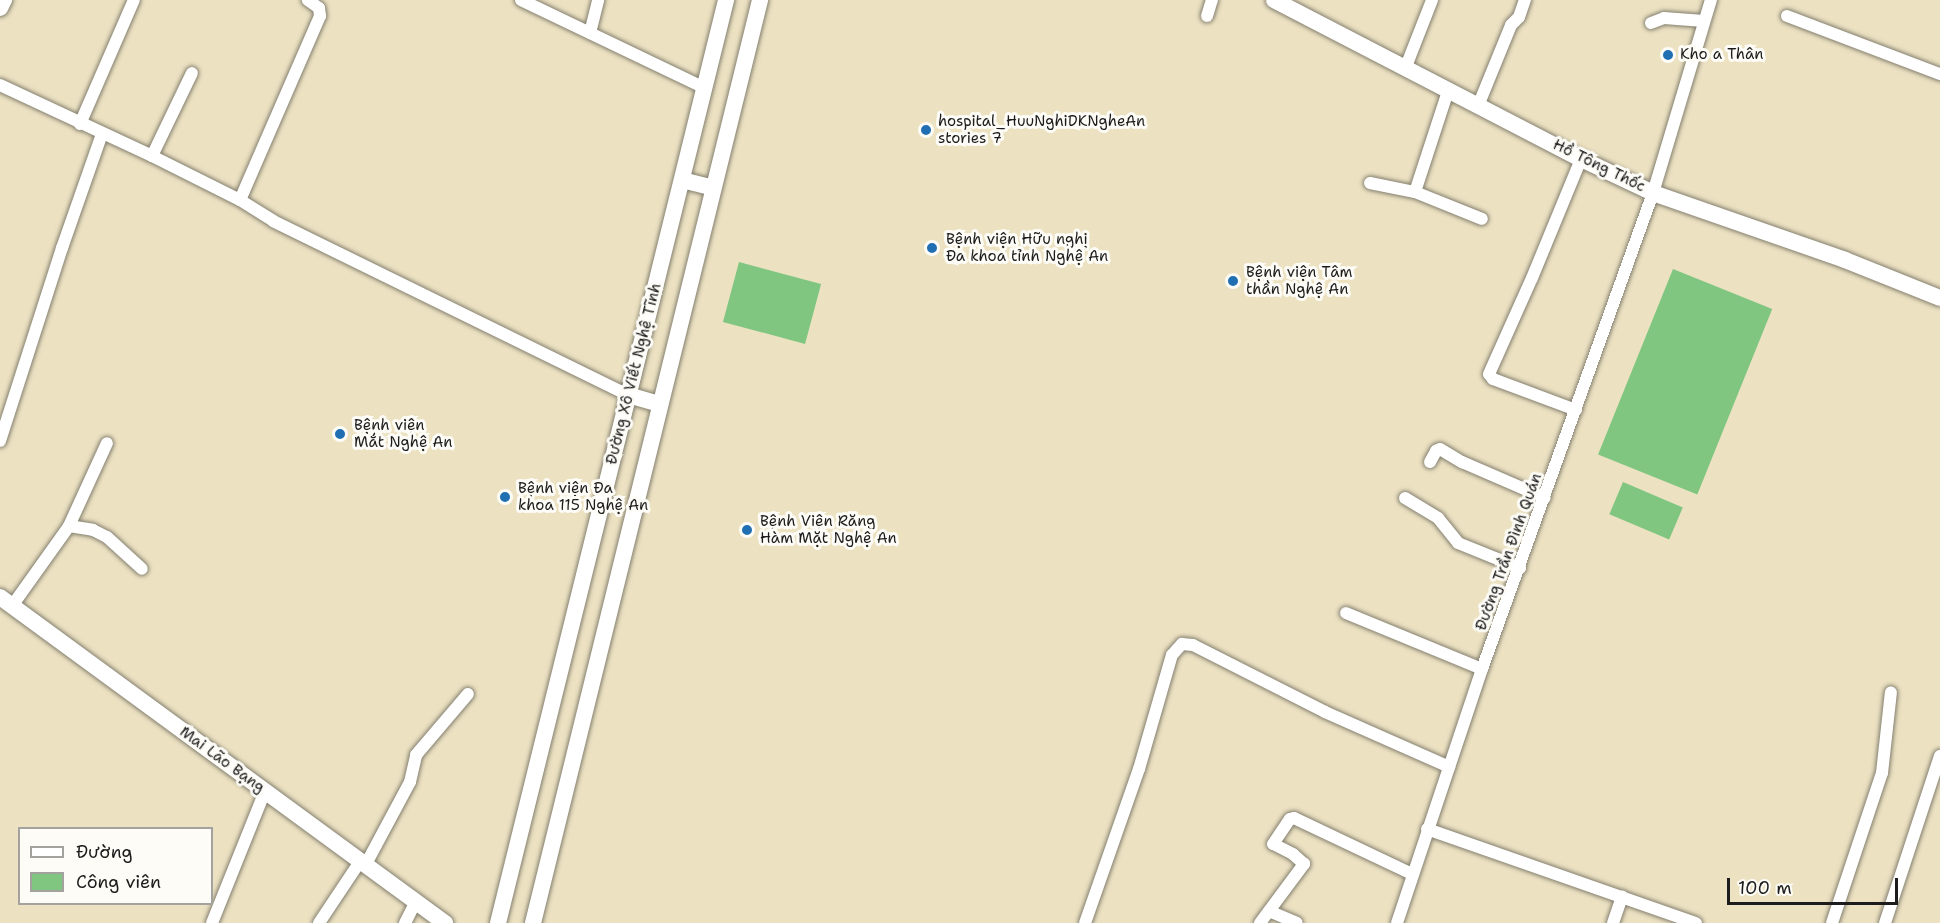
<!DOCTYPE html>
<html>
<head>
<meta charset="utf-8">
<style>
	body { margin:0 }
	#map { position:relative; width:1940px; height:923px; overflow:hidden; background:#ece2c2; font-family:"Shantell Sans",sans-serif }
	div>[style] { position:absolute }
	.green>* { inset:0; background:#80c681; transform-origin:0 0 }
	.roads { filter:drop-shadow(0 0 2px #847f6f) drop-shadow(0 0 2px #847f6f) }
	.street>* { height:12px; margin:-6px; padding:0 6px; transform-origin:6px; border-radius:6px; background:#fff }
	.secondary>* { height:16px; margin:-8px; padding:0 8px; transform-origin:8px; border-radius:8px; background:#fff }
	.dots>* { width:16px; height:16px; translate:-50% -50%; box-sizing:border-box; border:3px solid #fdfcf7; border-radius:50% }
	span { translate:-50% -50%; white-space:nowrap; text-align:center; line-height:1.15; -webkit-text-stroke:6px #fdfcf7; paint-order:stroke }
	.poi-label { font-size:15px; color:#1c1c1c }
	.left { translate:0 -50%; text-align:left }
	.street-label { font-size:15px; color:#1c1c1c }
	.legend { position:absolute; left:18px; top:827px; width:195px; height:78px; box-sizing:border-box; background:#fdfcf7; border:2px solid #a3a29f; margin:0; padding:8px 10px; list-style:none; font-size:18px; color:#1c1c1c }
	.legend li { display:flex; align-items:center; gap:12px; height:30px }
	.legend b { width:30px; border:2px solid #a3a29f }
	.scale { position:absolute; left:1727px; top:878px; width:171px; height:27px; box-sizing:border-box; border:3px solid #1c1c1c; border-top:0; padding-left:8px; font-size:18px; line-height:21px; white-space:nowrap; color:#1c1c1c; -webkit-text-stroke:4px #fdfcf7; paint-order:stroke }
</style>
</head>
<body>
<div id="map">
	<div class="green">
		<div style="left:739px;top:262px;width:85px;height:62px;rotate:15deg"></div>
		<div style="left:1673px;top:269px;width:107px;height:200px;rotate:22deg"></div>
		<div style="left:1623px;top:482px;width:65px;height:35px;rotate:23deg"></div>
	</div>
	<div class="roads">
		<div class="street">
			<div style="left:521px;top:0;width:204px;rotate:25.6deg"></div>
			<div style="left:1207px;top:16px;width:17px;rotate:-73deg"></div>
			<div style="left:1787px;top:16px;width:164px;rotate:20.8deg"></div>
			<div style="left:1651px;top:23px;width:14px;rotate:-21deg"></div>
			<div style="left:1664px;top:18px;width:40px;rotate:4.3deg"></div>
			<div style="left:590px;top:33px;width:34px;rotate:-76deg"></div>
			<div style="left:1405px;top:69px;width:74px;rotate:-68.6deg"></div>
			<div style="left:0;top:85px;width:168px;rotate:25deg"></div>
			<div style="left:152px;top:156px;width:98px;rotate:26.6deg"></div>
			<div style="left:240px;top:200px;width:39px;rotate:32deg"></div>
			<div style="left:273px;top:221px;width:395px;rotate:26.1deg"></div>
			<div style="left:1478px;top:106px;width:87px;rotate:-67.8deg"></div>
			<div style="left:1511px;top:25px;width:11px;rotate:-45deg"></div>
			<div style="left:1519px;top:17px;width:18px;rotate:-71deg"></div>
			<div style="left:80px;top:124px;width:135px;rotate:-66.5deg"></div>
			<div style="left:152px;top:156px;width:92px;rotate:-64.3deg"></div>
			<div style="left:1370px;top:183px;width:46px;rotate:11.3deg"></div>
			<div style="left:1415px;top:192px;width:72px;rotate:21.9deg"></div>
			<div style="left:1415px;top:192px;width:106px;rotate:-71.9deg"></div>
			<div style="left:240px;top:200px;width:201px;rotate:-66.5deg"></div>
			<div style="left:320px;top:16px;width:8px;rotate:-97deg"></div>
			<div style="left:319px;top:8px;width:14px;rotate:-144deg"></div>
			<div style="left:1576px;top:410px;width:89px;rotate:-159.5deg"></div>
			<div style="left:1493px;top:379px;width:6px;rotate:-129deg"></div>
			<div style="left:1489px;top:374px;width:105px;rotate:-65.9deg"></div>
			<div style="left:1532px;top:278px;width:129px;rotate:-67.6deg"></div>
			<div style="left:0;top:441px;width:203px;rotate:-72.2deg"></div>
			<div style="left:62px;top:248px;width:121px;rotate:-70.7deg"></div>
			<div style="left:1430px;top:462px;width:13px;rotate:-61deg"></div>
			<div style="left:1436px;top:451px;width:4px;rotate:-27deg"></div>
			<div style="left:1440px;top:449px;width:26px;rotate:31deg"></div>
			<div style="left:1462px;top:462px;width:90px;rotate:23.4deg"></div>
			<div style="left:1405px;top:498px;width:39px;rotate:31deg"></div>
			<div style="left:1438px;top:518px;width:32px;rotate:51deg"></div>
			<div style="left:1458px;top:543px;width:67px;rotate:22deg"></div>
			<div style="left:69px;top:526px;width:24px;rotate:9deg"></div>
			<div style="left:93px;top:530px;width:16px;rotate:27deg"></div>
			<div style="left:107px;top:537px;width:47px;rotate:42.4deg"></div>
			<div style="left:12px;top:606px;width:98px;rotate:-54.5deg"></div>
			<div style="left:69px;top:526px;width:91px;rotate:-65.4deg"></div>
			<div style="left:1346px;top:613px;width:147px;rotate:22.4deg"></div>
			<div style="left:1427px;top:829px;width:285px;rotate:19.3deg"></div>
			<div style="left:366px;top:864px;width:93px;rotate:-61.8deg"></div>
			<div style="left:410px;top:782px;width:28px;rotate:-77deg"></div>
			<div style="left:416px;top:755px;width:80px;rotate:-49.6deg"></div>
			<div style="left:1269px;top:911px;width:30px;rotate:23deg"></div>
			<div style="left:212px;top:923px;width:142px;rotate:-68.1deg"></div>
			<div style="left:319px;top:923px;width:76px;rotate:-56.3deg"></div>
			<div style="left:405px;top:923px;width:22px;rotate:-63deg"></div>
			<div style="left:1085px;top:923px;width:163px;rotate:-70.7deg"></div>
			<div style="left:1139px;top:769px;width:119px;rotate:-73.9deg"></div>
			<div style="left:1172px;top:655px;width:15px;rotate:-48deg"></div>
			<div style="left:1182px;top:644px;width:11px;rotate:5deg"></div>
			<div style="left:1193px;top:645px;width:148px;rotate:26.9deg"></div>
			<div style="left:1325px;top:712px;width:136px;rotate:23.9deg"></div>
			<div style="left:1260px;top:923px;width:74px;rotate:-53.3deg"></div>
			<div style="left:1304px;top:864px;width:15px;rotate:-138deg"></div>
			<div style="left:1293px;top:854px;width:22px;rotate:-153deg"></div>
			<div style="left:1273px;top:844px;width:30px;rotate:-56deg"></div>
			<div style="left:1290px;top:819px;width:4px;rotate:-14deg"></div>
			<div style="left:1294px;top:818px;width:131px;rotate:25.4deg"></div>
			<div style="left:1397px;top:923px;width:268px;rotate:-71.5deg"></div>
			<div style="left:1482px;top:669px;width:506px;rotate:-70.24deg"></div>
			<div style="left:1653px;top:193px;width:202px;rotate:-73.3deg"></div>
			<div style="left:1613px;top:923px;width:28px;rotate:-71deg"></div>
			<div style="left:1832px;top:923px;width:158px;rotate:-71.6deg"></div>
			<div style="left:1882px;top:773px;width:81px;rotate:-83.7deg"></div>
			<div style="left:1885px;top:923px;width:176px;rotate:-71.8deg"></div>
		</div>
		<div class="secondary">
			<div style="left:1274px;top:0;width:346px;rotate:27.4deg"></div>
			<div style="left:1581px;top:159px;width:80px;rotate:25.3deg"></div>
			<div style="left:1653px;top:193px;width:203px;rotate:19.2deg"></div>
			<div style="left:1845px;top:260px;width:102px;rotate:21.8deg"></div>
			<div style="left:0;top:8px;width:9px;rotate:-63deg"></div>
			<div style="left:682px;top:180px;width:32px;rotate:14deg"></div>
			<div style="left:628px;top:395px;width:33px;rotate:16deg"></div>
			<div style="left:0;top:597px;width:552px;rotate:36.23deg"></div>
			<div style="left:498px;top:923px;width:951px;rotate:-76.12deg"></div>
			<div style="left:533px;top:923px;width:951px;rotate:-76.18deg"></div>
		</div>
	</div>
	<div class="dots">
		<div style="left:1668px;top:55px;background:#1f6fb2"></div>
		<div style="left:926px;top:130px;background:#1f6fb2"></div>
		<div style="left:932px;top:248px;background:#1f6fb2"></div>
		<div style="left:1233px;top:281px;background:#1f6fb2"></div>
		<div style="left:340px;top:434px;background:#1f6fb2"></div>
		<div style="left:505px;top:497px;background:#1f6fb2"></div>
		<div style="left:747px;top:530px;background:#1f6fb2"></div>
	</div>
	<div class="poi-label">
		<span class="left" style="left:1680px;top:55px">Kho a Thân</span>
		<span class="left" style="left:938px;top:130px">hospital_HuuNghiDKNgheAn<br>stories 7</span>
		<span class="left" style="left:946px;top:248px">Bệnh viện Hữu nghị<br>Đa khoa tỉnh Nghệ An</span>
		<span class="left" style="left:1246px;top:281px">Bệnh viện Tâm<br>thần Nghệ An</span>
		<span class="left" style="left:354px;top:434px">Bệnh viện<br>Mắt Nghệ An</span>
		<span class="left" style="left:518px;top:497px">Bệnh viện Đa<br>khoa 115 Nghệ An</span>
		<span class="left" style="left:760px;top:530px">Bệnh Viện Răng<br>Hàm Mặt Nghệ An</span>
	</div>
	<div class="street-label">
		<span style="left:1599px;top:166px;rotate:26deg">Hồ Tông Thốc</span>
		<span style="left:634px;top:374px;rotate:-76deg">Đường Xô Viết Nghệ Tĩnh</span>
		<span style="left:1509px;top:552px;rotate:-70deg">Đường Trần Đình Quán</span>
		<span style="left:222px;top:760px;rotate:36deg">Mai Lão Bạng</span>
	</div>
	<ul class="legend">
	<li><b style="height:8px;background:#fff"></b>Đường</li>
	<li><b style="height:16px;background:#80c681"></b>Công viên</li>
	</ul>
	<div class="scale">100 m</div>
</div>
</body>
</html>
